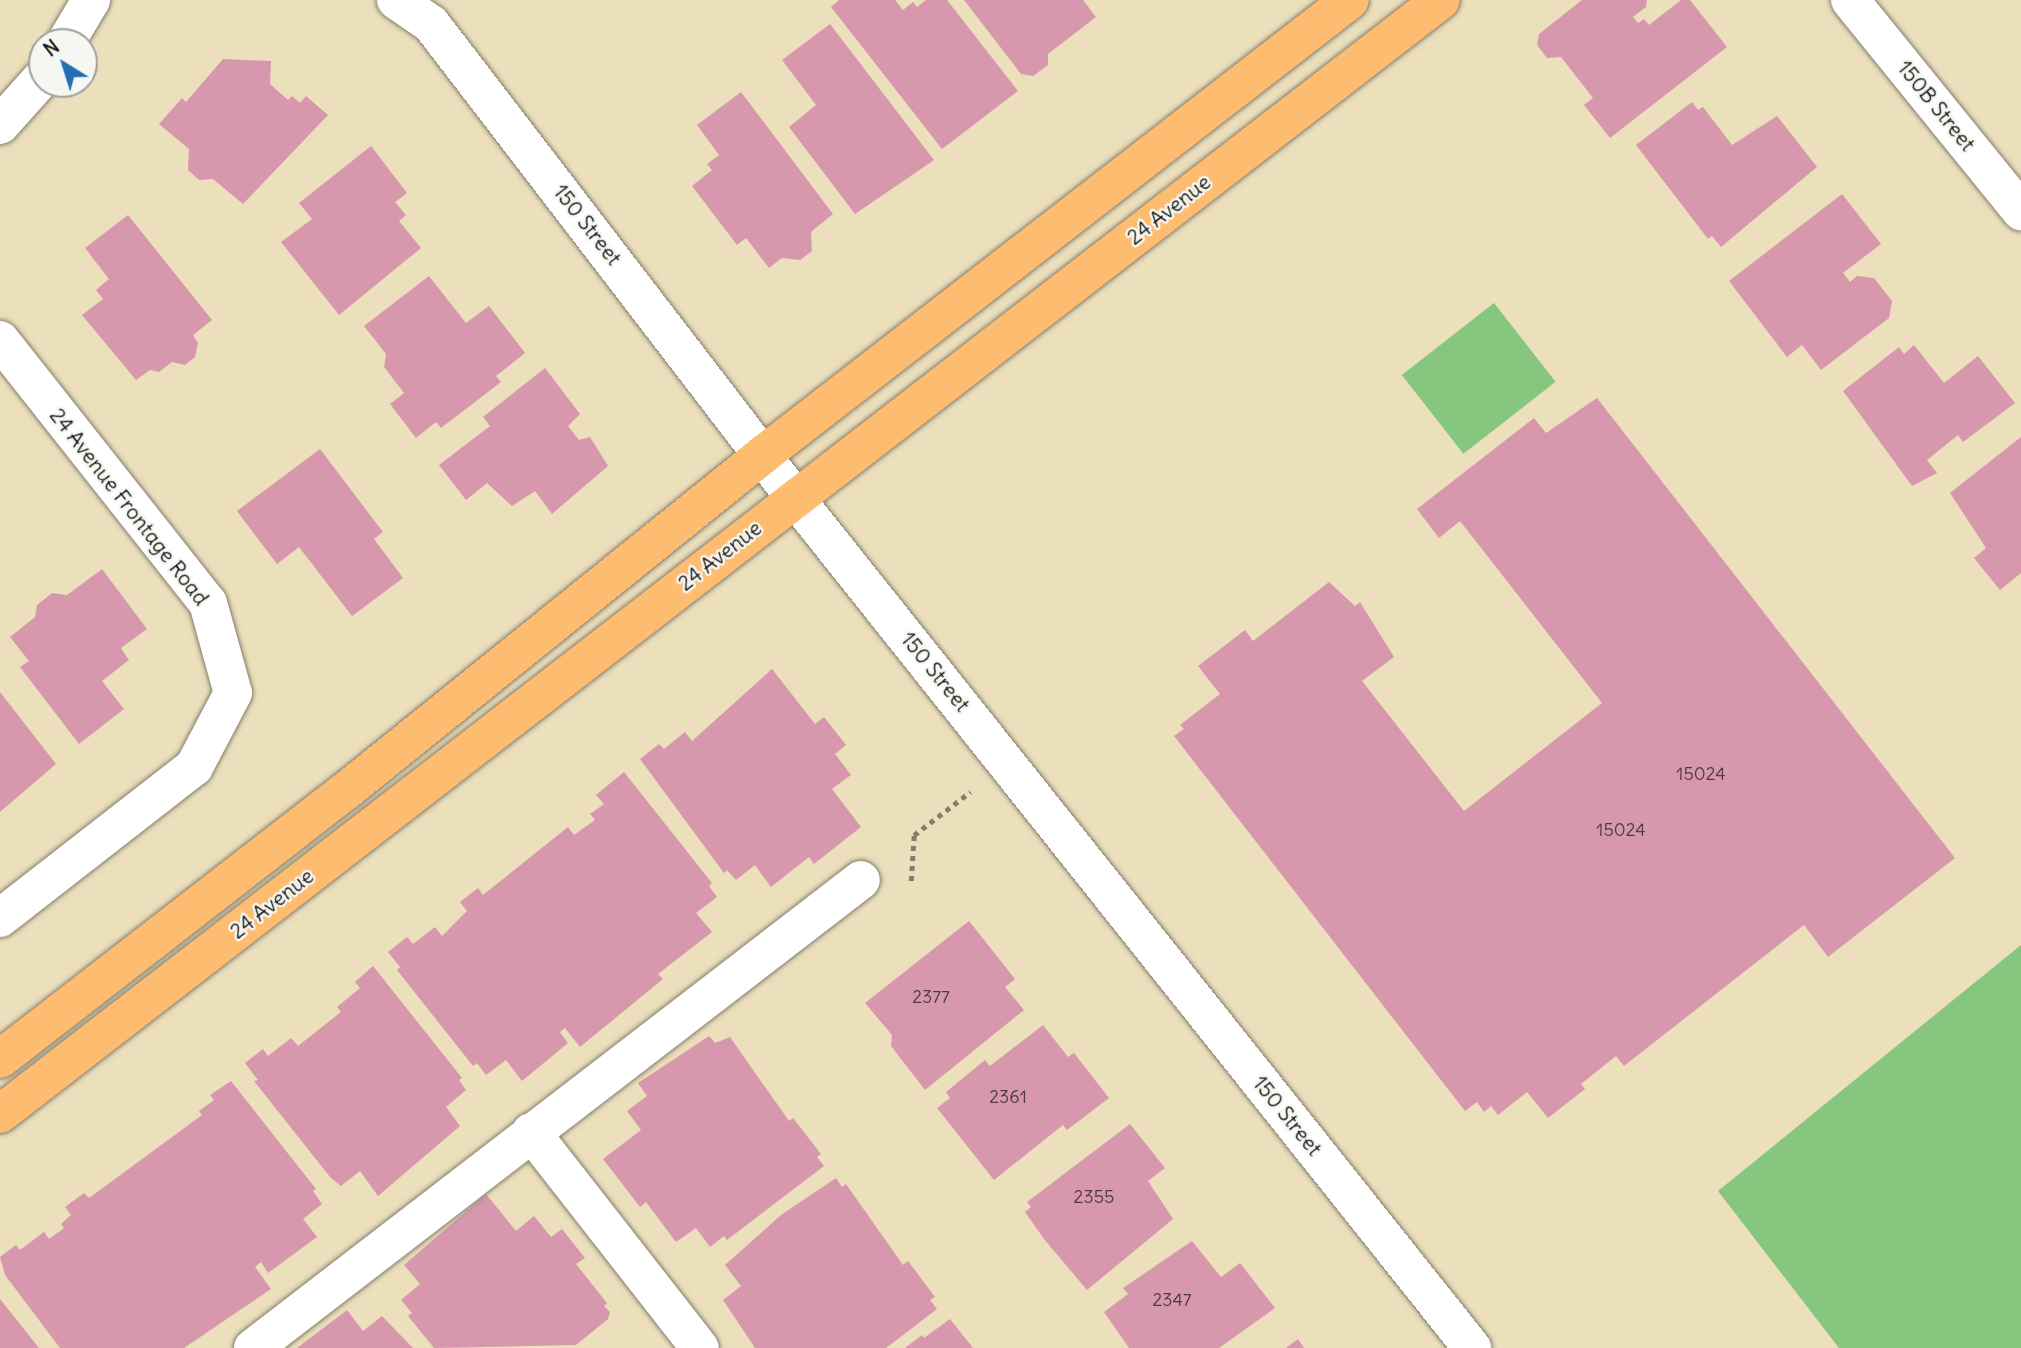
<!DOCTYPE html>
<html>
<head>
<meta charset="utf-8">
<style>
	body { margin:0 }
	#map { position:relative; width:2021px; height:1348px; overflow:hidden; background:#ebdfbc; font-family:Delius,sans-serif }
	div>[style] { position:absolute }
	.green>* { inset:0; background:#86c67e; transform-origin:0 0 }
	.building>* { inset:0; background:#d798ad }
	.path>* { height:4.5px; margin-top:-2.25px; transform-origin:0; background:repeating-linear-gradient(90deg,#847e6c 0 5px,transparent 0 10px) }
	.roads { filter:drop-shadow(0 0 2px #847e6c) drop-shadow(0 0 2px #847e6c) }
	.minor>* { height:38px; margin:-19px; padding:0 19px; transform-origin:19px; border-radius:19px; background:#fff }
	.major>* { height:38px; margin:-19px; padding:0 19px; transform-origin:19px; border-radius:19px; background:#fdbc70 }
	span { translate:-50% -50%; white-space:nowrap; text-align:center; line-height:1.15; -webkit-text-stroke:5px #f6f6f2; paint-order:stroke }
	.number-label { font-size:18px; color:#4b3b40 }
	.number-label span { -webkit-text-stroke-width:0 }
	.street-label { font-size:21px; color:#1c1c1c }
	.north { position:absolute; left:28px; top:28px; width:70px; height:70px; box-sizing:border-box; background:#f6f6f2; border:2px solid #9f9f9c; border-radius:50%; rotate:322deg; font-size:19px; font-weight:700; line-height:28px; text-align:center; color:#1c1c1c }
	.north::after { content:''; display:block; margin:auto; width:24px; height:32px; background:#1f6fb2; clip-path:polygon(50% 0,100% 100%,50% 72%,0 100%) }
</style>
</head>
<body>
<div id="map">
	<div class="green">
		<div style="left:1494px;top:303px;width:100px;height:117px;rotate:52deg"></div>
		<div style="clip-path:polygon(2021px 945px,2021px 1348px,1839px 1348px,1718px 1191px)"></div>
	</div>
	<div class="building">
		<div style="clip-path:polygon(839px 0,895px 0,903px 10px,913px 2px,917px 7px,926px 0,947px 0,1018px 91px,942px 149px,831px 7px)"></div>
		<div style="clip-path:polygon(964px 0,1083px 0,1096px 17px,1048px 54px,1048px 65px,1033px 76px,1021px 74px)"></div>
		<div style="clip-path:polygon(1582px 0,1647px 0,1646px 7px,1633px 17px,1638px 23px,1644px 19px,1649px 25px,1681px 0,1690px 0,1727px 47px,1610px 138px,1584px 105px,1593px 98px,1561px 57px,1547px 58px,1537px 45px,1539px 34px)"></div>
		<div style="clip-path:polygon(830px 24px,934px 160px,855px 214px,789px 127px,816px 105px,782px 60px)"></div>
		<div style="clip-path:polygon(223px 59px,271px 61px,270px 84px,288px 100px,292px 96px,300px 103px,306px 96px,328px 115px,243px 204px,213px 179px,199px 180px,188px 170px,189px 149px,159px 124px,182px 98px,186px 102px)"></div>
		<div style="clip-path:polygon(741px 92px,833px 214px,811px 232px,812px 251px,800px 260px,782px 258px,769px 268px,746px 238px,737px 245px,692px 186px,712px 170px,707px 164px,719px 155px,697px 125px)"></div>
		<div style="clip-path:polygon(1692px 102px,1698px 110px,1703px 107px,1732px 145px,1777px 116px,1817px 167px,1721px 247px,1712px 236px,1708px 239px,1636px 145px)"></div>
		<div style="clip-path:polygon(371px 146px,407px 193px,395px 202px,406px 215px,399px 221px,421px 248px,339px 315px,281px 242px,312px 219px,299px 203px)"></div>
		<div style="clip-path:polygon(1842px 194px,1881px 244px,1843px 273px,1850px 282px,1857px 276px,1874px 278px,1892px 301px,1889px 318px,1821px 370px,1802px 345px,1787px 357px,1729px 281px)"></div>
		<div style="clip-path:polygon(128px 215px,212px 320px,193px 335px,198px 343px,195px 357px,185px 365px,172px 362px,159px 372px,150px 370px,136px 380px,82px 315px,103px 299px,96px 290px,109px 279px,85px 248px)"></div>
		<div style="clip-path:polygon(429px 276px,466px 323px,489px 306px,525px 353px,496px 376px,501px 382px,441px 428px,436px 422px,416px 438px,390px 404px,404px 393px,384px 367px,386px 354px,364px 326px)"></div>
		<div style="clip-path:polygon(1914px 345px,1944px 383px,1978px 356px,2015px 403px,1963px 442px,1958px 435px,1927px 460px,1937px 473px,1912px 486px,1843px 391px,1899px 347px,1904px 354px)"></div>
		<div style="clip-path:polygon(545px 368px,580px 414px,568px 426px,579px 440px,590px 437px,608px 466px,552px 514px,535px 491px,512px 506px,487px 483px,466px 500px,439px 465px,490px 426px,483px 417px)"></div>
		<div style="clip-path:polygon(1597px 398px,1955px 858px,1828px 957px,1804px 925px,1624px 1066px,1616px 1056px,1581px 1084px,1585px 1089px,1548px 1118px,1527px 1092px,1498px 1115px,1491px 1106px,1484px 1112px,1477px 1102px,1465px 1111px,1174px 736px,1184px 729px,1180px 725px,1220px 694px,1198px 666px,1245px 630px,1253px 641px,1329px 582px,1355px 606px,1360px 602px,1394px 657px,1362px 681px,1464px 811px,1602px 703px,1460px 521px,1439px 538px,1417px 509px,1534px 418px,1546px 433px)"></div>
		<div style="clip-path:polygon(2021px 437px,2021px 573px,2000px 590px,1974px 558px,1986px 548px,1950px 493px)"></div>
		<div style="clip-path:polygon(320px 449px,383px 532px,374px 539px,403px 578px,352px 616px,299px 547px,277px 564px,237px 511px)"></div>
		<div style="clip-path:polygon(102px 569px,147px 629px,121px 648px,129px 660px,102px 681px,124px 709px,79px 744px,20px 667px,29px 661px,10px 637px,35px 617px,37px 605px,52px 593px,67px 595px)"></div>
		<div style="clip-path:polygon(772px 669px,815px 724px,824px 717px,846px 745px,835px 754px,851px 775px,832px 789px,861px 827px,814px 864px,809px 857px,771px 887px,755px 865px,736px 880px,727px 870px,724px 873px,640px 759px,659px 744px,664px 749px,685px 732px,692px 741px)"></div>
		<div style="clip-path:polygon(0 692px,56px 764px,0 812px)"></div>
		<div style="clip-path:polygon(624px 772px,712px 883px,709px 886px,717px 897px,696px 913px,712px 932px,658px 974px,663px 979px,580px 1047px,565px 1028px,560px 1032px,568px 1043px,522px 1081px,506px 1060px,486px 1075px,477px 1063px,473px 1066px,397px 970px,400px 967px,388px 952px,407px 937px,413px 944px,435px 927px,442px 936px,467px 911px,460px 902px,478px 888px,483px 895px,568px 827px,574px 835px,595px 820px,590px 814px,604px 804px,596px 795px)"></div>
		<div style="clip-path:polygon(969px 921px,1015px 979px,1005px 987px,1024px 1010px,925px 1090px,891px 1046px,892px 1035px,865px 1003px)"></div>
		<div style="clip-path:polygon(373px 966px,462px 1078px,459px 1080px,466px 1090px,446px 1107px,460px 1126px,378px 1196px,360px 1171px,341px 1186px,330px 1177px,254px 1081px,258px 1080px,245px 1063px,263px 1049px,268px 1056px,291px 1038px,298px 1046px,341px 1012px,337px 1007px,360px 988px,355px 982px)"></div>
		<div style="clip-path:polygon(1043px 1025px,1068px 1057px,1074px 1053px,1109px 1098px,1067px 1130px,1063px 1125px,994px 1180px,937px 1108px,950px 1098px,946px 1092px,985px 1060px,990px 1066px)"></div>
		<div style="clip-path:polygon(709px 1036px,715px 1043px,730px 1037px,789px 1121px,793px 1118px,821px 1154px,817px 1157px,824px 1166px,727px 1240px,724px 1236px,710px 1247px,696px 1228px,676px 1242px,646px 1202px,640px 1207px,603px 1159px,641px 1130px,627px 1111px,647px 1096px,638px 1083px)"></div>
		<div style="clip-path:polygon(231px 1081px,316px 1189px,313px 1191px,322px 1204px,303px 1219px,317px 1237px,268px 1273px,261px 1262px,255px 1267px,271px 1289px,184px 1348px,60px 1348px,5px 1275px,0 1257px,16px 1245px,20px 1250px,44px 1232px,49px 1239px,64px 1228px,61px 1224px,71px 1215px,65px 1207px,84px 1193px,89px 1198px,202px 1115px,199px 1111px,214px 1100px,210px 1095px)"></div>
		<div style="clip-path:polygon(1130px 1124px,1165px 1168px,1148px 1181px,1173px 1219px,1087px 1290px,1044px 1239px,1025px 1212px,1031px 1207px,1027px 1202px)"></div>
		<div style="clip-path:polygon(836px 1178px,842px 1187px,846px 1184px,903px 1265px,908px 1261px,935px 1297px,930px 1300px,937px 1309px,886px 1348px,755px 1348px,723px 1300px,741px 1286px,725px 1265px,781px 1215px)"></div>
		<div style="clip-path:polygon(486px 1194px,516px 1231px,534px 1216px,551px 1237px,562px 1229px,585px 1258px,576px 1264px,607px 1303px,604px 1306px,610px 1312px,608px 1319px,576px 1345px,434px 1348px,408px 1316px,412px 1313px,401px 1300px,420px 1284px,404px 1265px)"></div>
		<div style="clip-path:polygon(1192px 1241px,1221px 1277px,1240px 1263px,1275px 1308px,1219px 1348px,1129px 1348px,1104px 1312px,1128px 1294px,1123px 1288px)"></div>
		<div style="clip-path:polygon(0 1299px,39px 1348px,0 1348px)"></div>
		<div style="clip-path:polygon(347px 1310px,363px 1331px,382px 1316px,413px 1348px,297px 1348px)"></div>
		<div style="clip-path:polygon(950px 1319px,973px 1348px,905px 1348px,922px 1335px,924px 1338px)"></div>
		<div style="clip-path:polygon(1298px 1339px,1304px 1348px,1286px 1348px)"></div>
	</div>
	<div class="path">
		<div style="left:911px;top:881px;width:46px;rotate:-86.3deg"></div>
		<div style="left:914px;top:835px;width:71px;rotate:-37.5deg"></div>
	</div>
	<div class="roads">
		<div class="minor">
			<div style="left:396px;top:0;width:42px;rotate:34.4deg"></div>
			<div style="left:431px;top:24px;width:598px;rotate:52.48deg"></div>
			<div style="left:795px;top:498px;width:1087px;rotate:51.46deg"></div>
			<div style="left:1850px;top:0;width:272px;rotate:51deg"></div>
			<div style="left:66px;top:42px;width:49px;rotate:-59.2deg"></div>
			<div style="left:0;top:125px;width:63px;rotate:-48.2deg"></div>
			<div style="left:0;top:340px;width:335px;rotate:51.7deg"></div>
			<div style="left:208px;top:603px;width:93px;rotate:74.5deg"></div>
			<div style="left:233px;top:693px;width:84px;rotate:117.8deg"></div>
			<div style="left:194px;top:767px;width:246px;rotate:142.1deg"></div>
			<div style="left:531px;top:1132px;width:274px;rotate:52deg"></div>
			<div style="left:253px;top:1348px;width:767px;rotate:-37.59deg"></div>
		</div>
		<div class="major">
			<div style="left:0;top:1059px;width:439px;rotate:-37.8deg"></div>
			<div style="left:347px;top:790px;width:536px;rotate:-38.86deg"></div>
			<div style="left:764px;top:454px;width:741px;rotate:-37.77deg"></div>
			<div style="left:0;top:1114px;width:1821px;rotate:-37.71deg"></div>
		</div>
	</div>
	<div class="number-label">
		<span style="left:1701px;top:774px">15024</span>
		<span style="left:1621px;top:830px">15024</span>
		<span style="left:931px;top:997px">2377</span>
		<span style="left:1008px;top:1097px">2361</span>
		<span style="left:1094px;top:1197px">2355</span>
		<span style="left:1172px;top:1300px">2347</span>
	</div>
	<div class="street-label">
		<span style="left:1936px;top:106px;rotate:51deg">150B Street</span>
		<span style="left:1169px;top:210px;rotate:-38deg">24 Avenue</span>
		<span style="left:587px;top:225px;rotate:52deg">150 Street</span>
		<span style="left:129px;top:507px;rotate:52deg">24 Avenue Frontage Road</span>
		<span style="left:720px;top:556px;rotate:-38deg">24 Avenue</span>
		<span style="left:935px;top:672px;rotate:51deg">150 Street</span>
		<span style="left:272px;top:904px;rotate:-38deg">24 Avenue</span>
		<span style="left:1287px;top:1116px;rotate:51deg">150 Street</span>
	</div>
	<div class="north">N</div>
</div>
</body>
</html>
